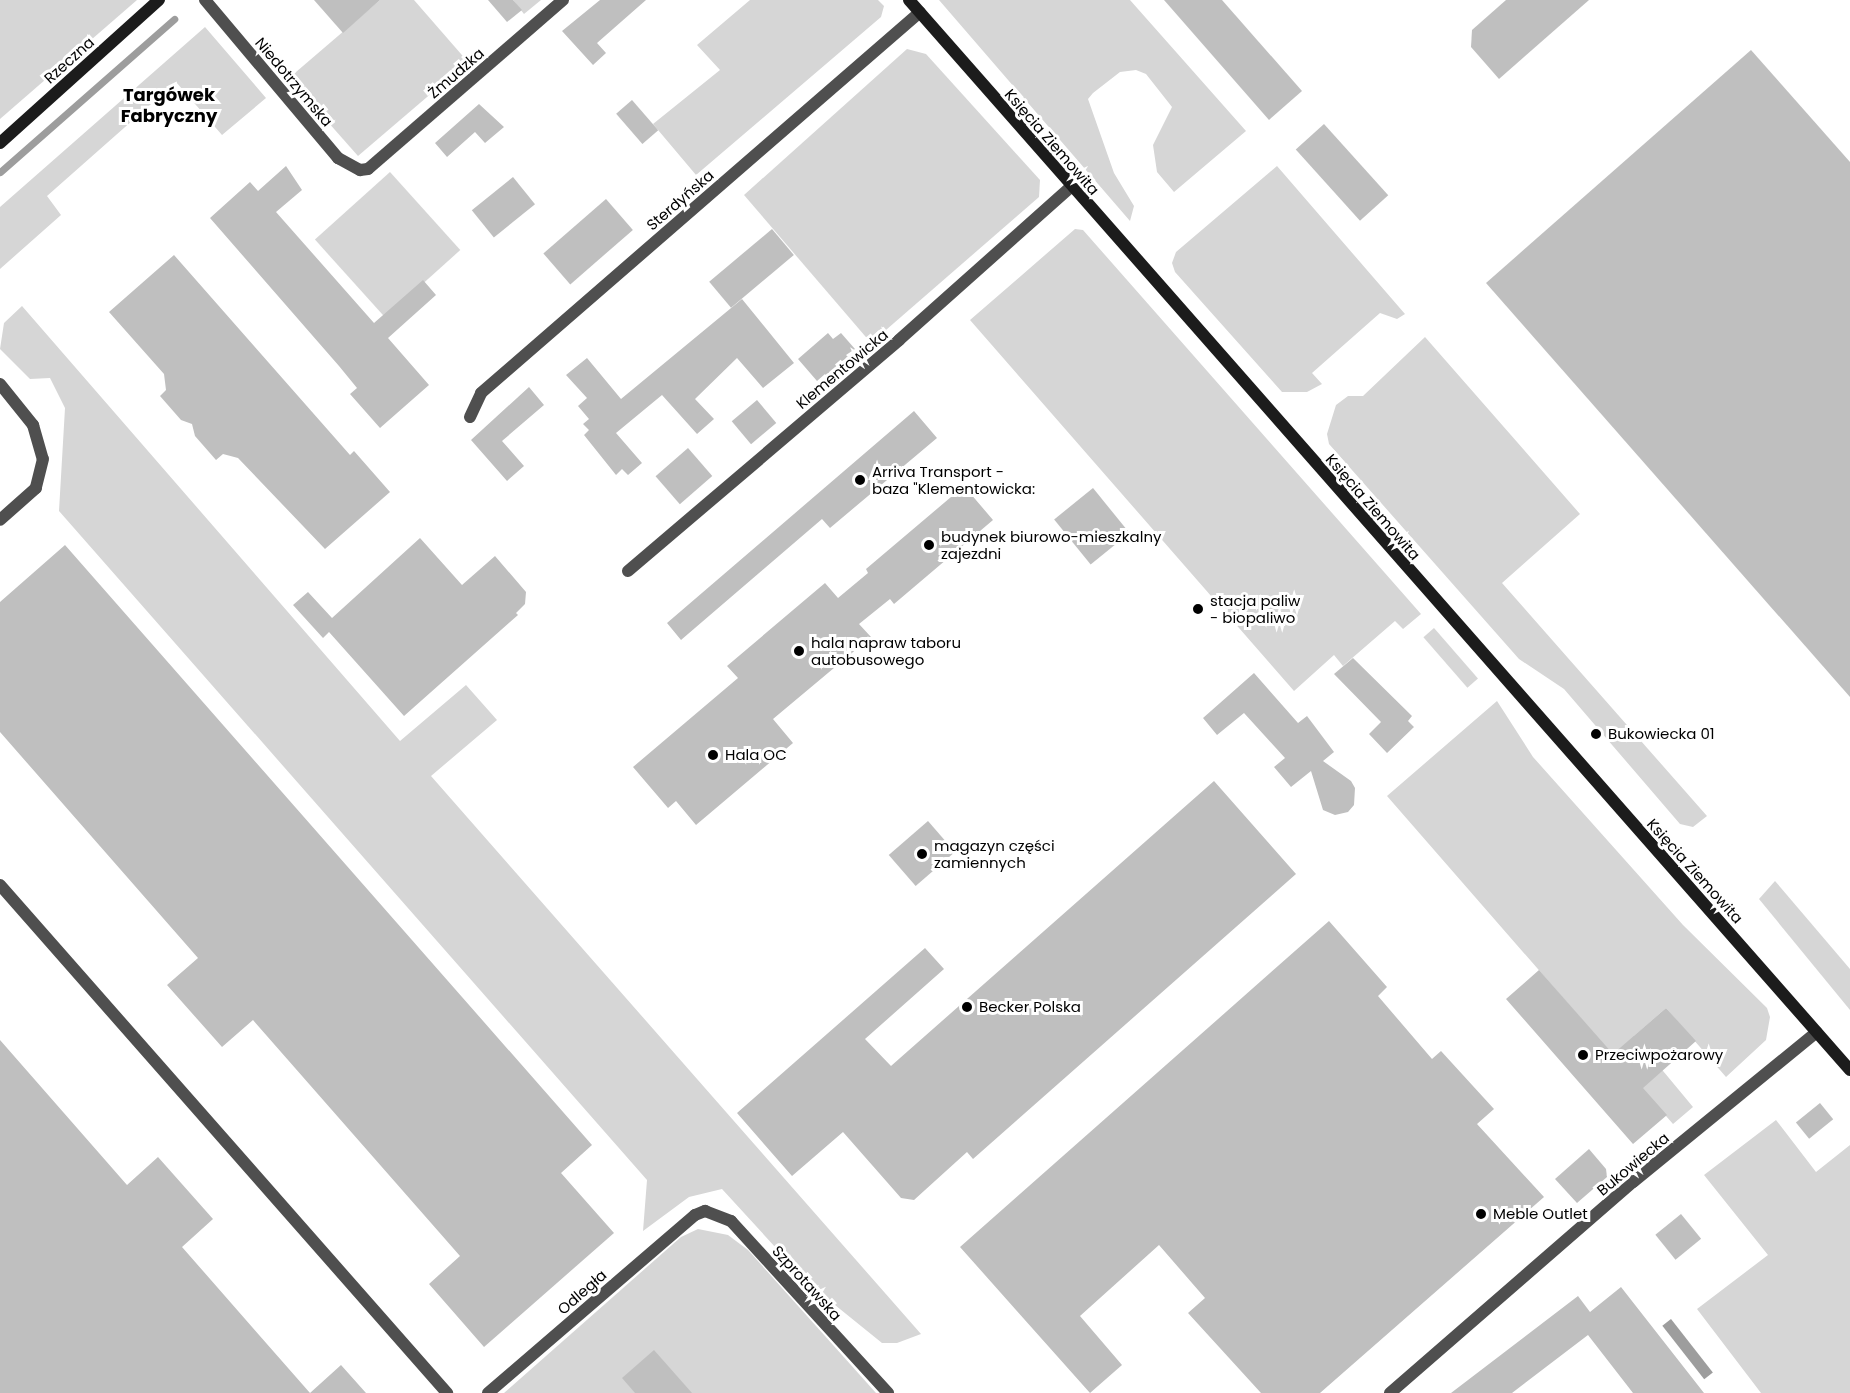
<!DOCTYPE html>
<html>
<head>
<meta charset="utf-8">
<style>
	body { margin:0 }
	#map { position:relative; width:1850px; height:1393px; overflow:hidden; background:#fff; font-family:Poppins,sans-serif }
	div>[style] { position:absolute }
	.green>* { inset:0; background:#d6d6d6; transform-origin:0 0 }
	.water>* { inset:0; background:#9d9d9d; transform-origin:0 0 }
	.stream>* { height:7px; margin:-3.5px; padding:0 3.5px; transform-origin:3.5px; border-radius:3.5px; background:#9d9d9d }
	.building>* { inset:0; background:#bfbfbf; transform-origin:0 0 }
	.lane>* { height:12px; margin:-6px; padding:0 6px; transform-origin:6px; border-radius:6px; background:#4f4f4f }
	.street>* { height:12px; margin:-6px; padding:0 6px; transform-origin:6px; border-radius:6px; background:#4f4f4f }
	.secondary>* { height:12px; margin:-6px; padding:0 6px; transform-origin:6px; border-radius:6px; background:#1c1c1c }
	.dots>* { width:16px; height:16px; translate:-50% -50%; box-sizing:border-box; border:3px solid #fff; border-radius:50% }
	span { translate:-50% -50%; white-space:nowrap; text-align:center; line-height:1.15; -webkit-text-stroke:6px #fff; paint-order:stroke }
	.street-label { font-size:15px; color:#000 }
	.poi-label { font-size:15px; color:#000 }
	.left { translate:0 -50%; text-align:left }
	.quarter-label { font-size:18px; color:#000; font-weight:700 }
</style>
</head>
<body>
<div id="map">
	<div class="green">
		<div style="clip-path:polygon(0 0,137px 0,0 119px)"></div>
		<div style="clip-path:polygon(380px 0,414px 0,468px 62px,358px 156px,289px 78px)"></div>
		<div style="clip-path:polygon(513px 0,541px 0,524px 14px)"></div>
		<div style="clip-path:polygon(750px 0,878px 0,884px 6px,881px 17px,696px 175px,653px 124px,720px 70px,697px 45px)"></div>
		<div style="clip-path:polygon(939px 0,1130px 0,1246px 131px,1174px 192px,1157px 172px,1153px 145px,1172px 107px,1146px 74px,1136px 70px,1120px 72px,1093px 93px,1088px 99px,1114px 173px,1134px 206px,1130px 221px)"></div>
		<div style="clip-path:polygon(205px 27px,266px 98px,222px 135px,176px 82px,47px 196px,61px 215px,0 269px,0 207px)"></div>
		<div style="clip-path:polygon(907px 49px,926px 54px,1040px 180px,1039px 197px,871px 343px,744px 195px)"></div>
		<div style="clip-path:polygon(1277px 166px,1405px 314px,1397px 319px,1380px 313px,1312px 373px,1322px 384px,1307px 392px,1282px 392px,1175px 272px,1172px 263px,1176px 252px)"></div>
		<div style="left:390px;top:172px;width:105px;height:101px;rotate:48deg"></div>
		<div style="clip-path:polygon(1075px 229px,1083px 230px,1421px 614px,1403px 629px,1395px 621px,1343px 666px,1334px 655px,1294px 691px,970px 320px)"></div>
		<div style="clip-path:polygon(22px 306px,400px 741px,466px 685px,497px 720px,431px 776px,921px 1334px,897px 1343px,882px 1343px,809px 1284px,722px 1189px,689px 1197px,643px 1231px,647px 1180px,59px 511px,65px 408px,50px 378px,30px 379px,0 349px,4px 323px)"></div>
		<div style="clip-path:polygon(1425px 337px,1580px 514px,1502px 583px,1707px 816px,1693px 827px,1680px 824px,1564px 689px,1519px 659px,1329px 444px,1327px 434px,1336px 405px,1348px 396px,1363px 396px)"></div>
		<div style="left:1434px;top:628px;width:67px;height:14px;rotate:49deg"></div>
		<div style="clip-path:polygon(1497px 701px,1533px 757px,1683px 925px,1767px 1008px,1770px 1017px,1766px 1040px,1726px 1077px,1666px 1008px,1634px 1036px,1693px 1107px,1673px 1124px,1387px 796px)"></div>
		<div style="clip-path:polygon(1775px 881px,1850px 969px,1850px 1010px,1759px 899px)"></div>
		<div style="clip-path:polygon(1776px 1120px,1816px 1172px,1850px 1145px,1850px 1393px,1761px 1393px,1697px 1309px,1768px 1255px,1704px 1175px)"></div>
		<div style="clip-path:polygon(698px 1229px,728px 1235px,748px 1250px,876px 1393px,504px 1393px,681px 1237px)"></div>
	</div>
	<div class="water">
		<div style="left:1671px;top:1319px;width:68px;height:11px;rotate:52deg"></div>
	</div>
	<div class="stream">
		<div style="left:0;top:172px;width:232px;rotate:-41.3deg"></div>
	</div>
	<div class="building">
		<div style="clip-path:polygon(314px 0,380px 0,343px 33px)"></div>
		<div style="clip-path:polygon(488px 0,513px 0,522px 10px,507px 22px)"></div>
		<div style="clip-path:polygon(600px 0,646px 0,597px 43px,606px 53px,593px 65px,562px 31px)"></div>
		<div style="clip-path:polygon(1164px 0,1222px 0,1302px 91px,1269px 120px)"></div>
		<div style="clip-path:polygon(1506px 0,1589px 0,1499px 79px,1471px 47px,1472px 30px)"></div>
		<div style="clip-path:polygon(1751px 50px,1850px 162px,1850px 697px,1486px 283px)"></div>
		<div style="left:632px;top:100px;width:40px;height:21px;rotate:49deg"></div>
		<div style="clip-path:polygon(479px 104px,504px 127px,485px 143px,475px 132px,447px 157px,435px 143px)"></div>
		<div style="left:1324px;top:124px;width:96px;height:38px;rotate:48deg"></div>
		<div style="clip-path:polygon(286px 166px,302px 190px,276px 212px,374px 323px,423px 280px,436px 295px,388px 338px,429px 385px,380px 428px,350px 394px,357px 388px,339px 366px,210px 218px,250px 182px,258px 191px)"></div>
		<div style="left:513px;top:177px;width:35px;height:53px;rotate:51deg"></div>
		<div style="left:606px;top:199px;width:41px;height:83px;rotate:49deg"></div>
		<div style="left:772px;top:229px;width:34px;height:82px;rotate:50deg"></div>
		<div style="clip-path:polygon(174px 255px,350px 455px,354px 451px,390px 492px,325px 549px,238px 458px,223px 454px,216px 460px,195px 436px,192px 424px,181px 420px,160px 396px,166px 390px,164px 374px,109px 312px)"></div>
		<div style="clip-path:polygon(742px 299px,794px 363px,763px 388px,737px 358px,695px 399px,714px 419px,697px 434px,662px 395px,616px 433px,642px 463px,628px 475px,622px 469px,616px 475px,584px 435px,589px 430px,583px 424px,589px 419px,578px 406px,587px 398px,566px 375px,587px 358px,621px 399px)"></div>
		<div style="clip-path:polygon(828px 333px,833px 339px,841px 333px,855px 349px,846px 355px,850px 359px,828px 378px,825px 374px,817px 381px,798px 359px)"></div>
		<div style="clip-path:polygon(529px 387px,544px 405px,502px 441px,524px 466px,507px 481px,471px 440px)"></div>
		<div style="left:757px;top:400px;width:30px;height:33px;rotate:50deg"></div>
		<div style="clip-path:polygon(914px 411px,937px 438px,830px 528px,822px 519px,681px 640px,667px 623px)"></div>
		<div style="left:688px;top:448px;width:37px;height:43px;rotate:49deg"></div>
		<div style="clip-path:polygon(964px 486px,993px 520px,894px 604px,890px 599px,859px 624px,871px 637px,773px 719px,793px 743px,696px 825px,676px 801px,668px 808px,633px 767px,738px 678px,727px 666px,825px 583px,838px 598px,868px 573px,866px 569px)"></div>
		<div style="left:1093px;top:488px;width:58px;height:50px;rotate:51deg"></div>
		<div style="clip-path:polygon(420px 538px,462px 585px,495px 556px,526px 592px,525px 604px,516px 613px,518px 615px,404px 716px,329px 632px,323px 638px,293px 605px,308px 592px,332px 618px)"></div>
		<div style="clip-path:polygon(65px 545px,592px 1145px,561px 1173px,614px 1233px,484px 1347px,429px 1284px,460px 1256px,253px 1020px,222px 1047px,167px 985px,198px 958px,0 732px,0 602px)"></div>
		<div style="clip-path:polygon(1353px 658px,1412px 716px,1408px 721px,1414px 727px,1387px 753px,1369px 734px,1381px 722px,1334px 674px)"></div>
		<div style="clip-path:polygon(1254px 673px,1298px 723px,1307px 716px,1334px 752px,1323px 761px,1351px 781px,1355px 788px,1354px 805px,1348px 812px,1335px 815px,1323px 810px,1311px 771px,1291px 787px,1274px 767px,1285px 758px,1244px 713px,1217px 735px,1203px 718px)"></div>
		<div style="clip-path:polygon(1214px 781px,1296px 874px,973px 1159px,967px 1152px,914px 1200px,901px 1198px,843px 1132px,792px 1176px,737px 1113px,925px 948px,944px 969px,865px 1039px,891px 1066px)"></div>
		<div style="left:928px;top:821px;width:41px;height:52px;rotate:49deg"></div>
		<div style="clip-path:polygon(1329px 921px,1387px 987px,1378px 996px,1432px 1059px,1441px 1051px,1494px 1109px,1477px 1124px,1544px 1197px,1320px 1393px,1261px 1393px,1188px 1313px,1205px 1298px,1159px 1245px,1080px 1316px,1122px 1365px,1090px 1393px,960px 1247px)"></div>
		<div style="clip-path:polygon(1539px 970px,1613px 1054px,1666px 1008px,1696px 1041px,1643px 1088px,1667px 1115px,1633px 1144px,1506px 999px)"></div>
		<div style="clip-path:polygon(0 1040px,127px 1185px,158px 1157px,213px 1219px,182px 1247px,310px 1393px,341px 1365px,366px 1393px,0 1393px)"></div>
		<div style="left:1820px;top:1103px;width:21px;height:31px;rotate:51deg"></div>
		<div style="clip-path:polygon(1589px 1149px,1606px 1169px,1607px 1177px,1577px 1203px,1555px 1179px)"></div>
		<div style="left:1681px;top:1214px;width:32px;height:33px;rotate:51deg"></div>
		<div style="clip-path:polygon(1621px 1287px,1704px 1393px,1633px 1393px,1588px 1335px,1512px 1393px,1451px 1393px,1578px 1296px,1590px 1312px)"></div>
		<div style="clip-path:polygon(654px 1350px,692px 1393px,635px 1393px,622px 1378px)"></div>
	</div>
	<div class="lane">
		<div style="left:0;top:384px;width:53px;rotate:51.2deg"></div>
		<div style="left:33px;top:425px;width:35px;rotate:74deg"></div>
		<div style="left:43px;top:459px;width:30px;rotate:104deg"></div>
		<div style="left:36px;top:488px;width:48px;rotate:138.4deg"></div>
		<div style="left:0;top:885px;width:677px;rotate:48.65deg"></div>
		<div style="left:488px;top:1393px;width:273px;rotate:-40.7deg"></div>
		<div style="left:695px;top:1215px;width:11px;rotate:-22deg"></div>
		<div style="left:705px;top:1211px;width:28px;rotate:21deg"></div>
		<div style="left:731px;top:1221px;width:233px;rotate:47.6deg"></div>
	</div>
	<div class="street">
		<div style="left:205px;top:0;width:207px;rotate:49.9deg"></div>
		<div style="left:338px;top:158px;width:25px;rotate:29deg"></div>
		<div style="left:360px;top:170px;width:8px;rotate:-7deg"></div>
		<div style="left:368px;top:169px;width:258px;rotate:-40.9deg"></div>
		<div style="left:470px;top:417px;width:26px;rotate:-65deg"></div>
		<div style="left:481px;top:393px;width:581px;rotate:-40.95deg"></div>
		<div style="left:628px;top:571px;width:356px;rotate:-40.4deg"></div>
		<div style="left:899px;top:340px;width:230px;rotate:-41.7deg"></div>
		<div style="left:1390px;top:1393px;width:322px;rotate:-41deg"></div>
		<div style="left:1633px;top:1182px;width:237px;rotate:-39.2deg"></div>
	</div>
	<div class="secondary">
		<div style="left:909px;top:0;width:1425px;rotate:48.67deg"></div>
		<div style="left:0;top:143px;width:214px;rotate:-42deg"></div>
	</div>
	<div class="dots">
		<div style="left:860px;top:480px;background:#000"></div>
		<div style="left:929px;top:545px;background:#000"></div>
		<div style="left:1198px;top:609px;background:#000"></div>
		<div style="left:799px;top:651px;background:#000"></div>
		<div style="left:1596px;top:734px;background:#000"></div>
		<div style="left:713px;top:755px;background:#000"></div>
		<div style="left:922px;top:854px;background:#000"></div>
		<div style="left:967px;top:1007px;background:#000"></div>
		<div style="left:1583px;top:1055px;background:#000"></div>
		<div style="left:1481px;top:1214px;background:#000"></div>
	</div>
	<div class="street-label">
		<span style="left:69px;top:60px;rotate:-42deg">Rzeczna</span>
		<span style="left:456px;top:73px;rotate:-41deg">Żmudzka</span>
		<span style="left:294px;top:82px;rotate:50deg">Niedotrzymska</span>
		<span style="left:1052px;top:142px;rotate:49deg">Księcia Ziemowita</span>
		<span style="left:680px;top:200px;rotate:-41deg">Sterdyńska</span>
		<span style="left:842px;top:369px;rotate:-40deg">Klementowicka</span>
		<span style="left:1373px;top:507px;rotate:49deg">Księcia Ziemowita</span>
		<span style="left:1695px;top:871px;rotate:48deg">Księcia Ziemowita</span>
		<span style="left:1633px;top:1164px;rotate:-40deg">Bukowiecka</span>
		<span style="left:807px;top:1283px;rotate:48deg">Szprotawska</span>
		<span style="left:582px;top:1292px;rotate:-41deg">Odległa</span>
	</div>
	<div class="poi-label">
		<span class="left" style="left:872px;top:480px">Arriva Transport -<br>baza "Klementowicka:</span>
		<span class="left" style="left:941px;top:545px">budynek biurowo-mieszkalny<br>zajezdni</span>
		<span class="left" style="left:1210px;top:609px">stacja paliw<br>- biopaliwo</span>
		<span class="left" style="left:811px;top:651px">hala napraw taboru<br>autobusowego</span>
		<span class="left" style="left:1608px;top:734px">Bukowiecka 01</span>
		<span class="left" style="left:725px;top:755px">Hala OC</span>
		<span class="left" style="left:934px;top:854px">magazyn części<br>zamiennych</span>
		<span class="left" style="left:979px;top:1007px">Becker Polska</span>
		<span class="left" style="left:1595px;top:1055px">Przeciwpożarowy</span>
		<span class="left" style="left:1493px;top:1214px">Meble Outlet</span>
	</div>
	<div class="quarter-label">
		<span style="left:169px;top:106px">Targówek<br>Fabryczny</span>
	</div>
</div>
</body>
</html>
